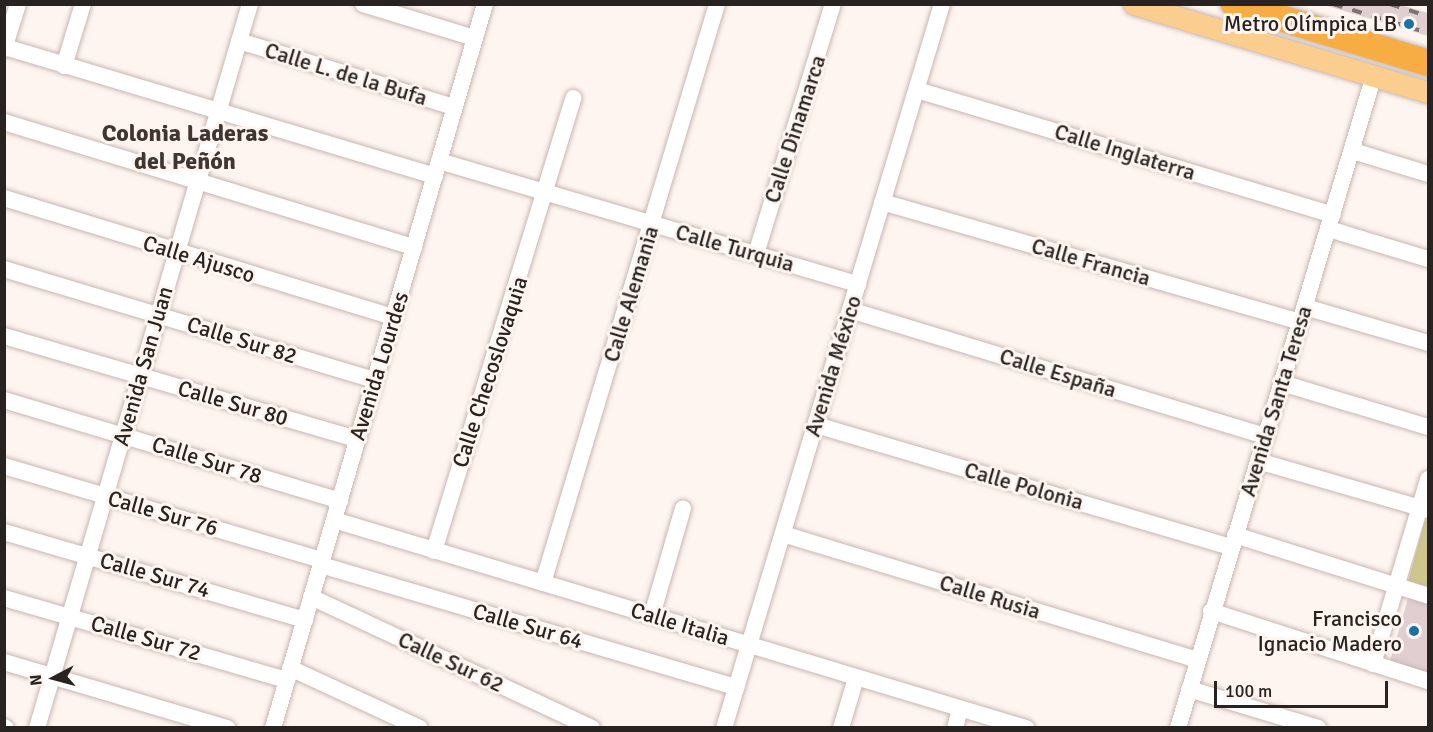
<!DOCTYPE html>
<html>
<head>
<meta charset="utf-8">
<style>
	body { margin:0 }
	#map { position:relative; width:1433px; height:732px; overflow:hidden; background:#fef4f0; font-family:Signika,sans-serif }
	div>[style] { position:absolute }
	.green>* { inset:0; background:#cdc78d }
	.building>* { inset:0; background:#e1ced1 }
	.roads { filter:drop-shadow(0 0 2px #c7b6b0) drop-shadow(0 0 2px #c7b6b0) }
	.minor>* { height:16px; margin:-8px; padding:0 8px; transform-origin:8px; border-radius:8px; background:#fff }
	.major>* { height:21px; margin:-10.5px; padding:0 10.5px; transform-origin:10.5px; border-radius:10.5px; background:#fbcd8f }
	.highway>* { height:26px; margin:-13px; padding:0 13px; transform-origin:13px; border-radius:13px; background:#f8ac44 }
	.rail>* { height:4px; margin-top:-2px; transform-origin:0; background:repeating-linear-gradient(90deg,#7b7471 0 10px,transparent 0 20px) }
	.dots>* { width:16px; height:16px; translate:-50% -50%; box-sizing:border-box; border:3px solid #fef4f0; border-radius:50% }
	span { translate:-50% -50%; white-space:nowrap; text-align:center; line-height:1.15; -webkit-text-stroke:6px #fef4f0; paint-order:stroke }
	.poi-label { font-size:22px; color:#282220 }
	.right { translate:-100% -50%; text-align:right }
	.street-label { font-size:22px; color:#282220 }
	.neighbourhood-label { font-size:24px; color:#423430; font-weight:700 }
	.frame { position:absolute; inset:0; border:6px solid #282220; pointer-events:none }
	.north { position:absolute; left:24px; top:648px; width:60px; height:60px; -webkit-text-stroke:4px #fef4f0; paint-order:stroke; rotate:264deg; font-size:16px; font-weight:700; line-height:24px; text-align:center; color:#282220 }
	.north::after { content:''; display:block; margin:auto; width:21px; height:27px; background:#282220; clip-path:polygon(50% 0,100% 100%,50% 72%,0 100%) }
	.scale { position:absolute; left:1214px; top:681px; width:174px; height:27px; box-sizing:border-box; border:3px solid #282220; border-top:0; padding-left:8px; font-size:18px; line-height:21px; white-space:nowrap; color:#282220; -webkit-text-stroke:4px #fef4f0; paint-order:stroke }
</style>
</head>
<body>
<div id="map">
	<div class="green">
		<div style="clip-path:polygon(1425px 520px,1428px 521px,1428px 591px,1407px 585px)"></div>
	</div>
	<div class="building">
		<div style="clip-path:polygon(1324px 5px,1401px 5px,1428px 13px,1428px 36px)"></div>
		<div style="clip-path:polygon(1409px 595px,1428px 601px,1428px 672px,1390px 661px)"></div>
	</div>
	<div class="roads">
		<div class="minor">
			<div style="left:363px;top:4px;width:116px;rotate:17deg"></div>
			<div style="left:239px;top:41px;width:225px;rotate:17.1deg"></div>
			<div style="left:5px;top:47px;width:449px;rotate:16.7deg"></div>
			<div style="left:4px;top:49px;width:47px;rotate:-72.7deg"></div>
			<div style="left:64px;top:66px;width:65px;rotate:-73deg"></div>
			<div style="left:917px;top:90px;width:434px;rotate:16.7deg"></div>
			<div style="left:4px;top:122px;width:429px;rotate:17deg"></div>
			<div style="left:1353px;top:151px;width:78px;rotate:17deg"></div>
			<div style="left:439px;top:161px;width:437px;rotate:16.4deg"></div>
			<div style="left:4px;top:198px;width:408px;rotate:17deg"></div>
			<div style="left:882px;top:202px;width:435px;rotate:16deg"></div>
			<div style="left:1329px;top:229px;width:103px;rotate:16.9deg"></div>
			<div style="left:756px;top:254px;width:262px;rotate:-72.9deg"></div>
			<div style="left:4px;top:269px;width:387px;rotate:16.7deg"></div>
			<div style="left:1305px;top:307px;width:128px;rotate:16.3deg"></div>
			<div style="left:850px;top:310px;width:435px;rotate:16.9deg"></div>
			<div style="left:4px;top:336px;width:368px;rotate:16.3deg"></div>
			<div style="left:1282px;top:383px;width:152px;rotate:16.8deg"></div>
			<div style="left:4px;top:400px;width:351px;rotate:16.7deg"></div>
			<div style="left:816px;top:425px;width:433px;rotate:16.4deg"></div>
			<div style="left:1258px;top:461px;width:177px;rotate:16.1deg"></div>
			<div style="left:4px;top:466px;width:332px;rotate:16.5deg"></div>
			<div style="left:334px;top:520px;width:723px;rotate:16.73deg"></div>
			<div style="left:4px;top:532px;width:314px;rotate:16.3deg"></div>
			<div style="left:783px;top:534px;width:433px;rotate:16.9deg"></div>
			<div style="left:1235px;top:535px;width:202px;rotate:17.5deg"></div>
			<div style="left:434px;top:551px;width:474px;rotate:-72.9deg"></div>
			<div style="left:321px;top:565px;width:433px;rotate:16.4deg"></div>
			<div style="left:543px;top:583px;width:605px;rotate:-73.27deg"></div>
			<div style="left:311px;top:597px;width:310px;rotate:25deg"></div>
			<div style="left:4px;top:598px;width:295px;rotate:16.2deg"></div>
			<div style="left:1211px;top:611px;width:228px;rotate:17.9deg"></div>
			<div style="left:652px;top:615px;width:111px;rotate:-73.8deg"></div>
			<div style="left:4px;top:662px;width:233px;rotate:16.5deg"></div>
			<div style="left:1373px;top:664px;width:193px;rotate:-73.4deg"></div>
			<div style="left:290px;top:668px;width:143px;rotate:24.8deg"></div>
			<div style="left:1189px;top:689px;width:135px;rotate:16.8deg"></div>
			<div style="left:4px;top:727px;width:2px;rotate:27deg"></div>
			<div style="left:37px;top:728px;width:755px;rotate:-73.61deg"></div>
			<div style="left:273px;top:728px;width:754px;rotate:-73.68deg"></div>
			<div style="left:724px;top:728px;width:756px;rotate:-73.24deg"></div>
			<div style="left:841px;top:728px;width:52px;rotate:-73.3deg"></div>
			<div style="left:955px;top:728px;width:20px;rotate:-75deg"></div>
			<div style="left:1178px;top:728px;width:682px;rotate:-73.29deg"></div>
		</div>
		<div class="major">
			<div style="left:1134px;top:4px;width:307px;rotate:16.7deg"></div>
		</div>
		<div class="highway">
			<div style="left:1234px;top:4px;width:203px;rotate:16.9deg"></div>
		</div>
	</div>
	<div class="rail">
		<div style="left:1333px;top:4px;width:99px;rotate:17deg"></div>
		<div style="left:1390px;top:4px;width:40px;rotate:18deg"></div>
	</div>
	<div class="dots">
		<div style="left:1409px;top:24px;background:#1c73a3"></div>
		<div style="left:1414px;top:631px;background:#1c73a3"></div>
	</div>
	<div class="poi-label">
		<span class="right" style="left:1397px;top:24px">Metro Olímpica LB</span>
		<span class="right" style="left:1402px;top:631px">Francisco<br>Ignacio Madero</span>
	</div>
	<div class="street-label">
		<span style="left:346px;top:74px;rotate:17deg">Calle L. de la Bufa</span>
		<span style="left:795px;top:129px;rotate:-72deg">Calle Dinamarca</span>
		<span style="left:1125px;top:152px;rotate:17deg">Calle Inglaterra</span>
		<span style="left:735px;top:248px;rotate:16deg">Calle Turquia</span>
		<span style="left:199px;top:259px;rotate:17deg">Calle Ajusco</span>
		<span style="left:1091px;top:262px;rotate:16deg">Calle Francia</span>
		<span style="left:631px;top:294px;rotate:-73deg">Calle Alemania</span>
		<span style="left:242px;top:340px;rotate:17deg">Calle Sur 82</span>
		<span style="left:143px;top:366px;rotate:-74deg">Avenida San Juan</span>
		<span style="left:379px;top:366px;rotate:-73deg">Avenida Lourdes</span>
		<span style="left:833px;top:366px;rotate:-73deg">Avenida México</span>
		<span style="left:490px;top:372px;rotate:-72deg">Calle Checoslovaquia</span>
		<span style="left:1058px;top:373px;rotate:17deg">Calle España</span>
		<span style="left:1276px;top:401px;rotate:-73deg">Avenida Santa Teresa</span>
		<span style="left:233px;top:403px;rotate:16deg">Calle Sur 80</span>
		<span style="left:207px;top:460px;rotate:17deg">Calle Sur 78</span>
		<span style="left:1024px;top:486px;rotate:16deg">Calle Polonia</span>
		<span style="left:163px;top:513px;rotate:16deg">Calle Sur 76</span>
		<span style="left:155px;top:575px;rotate:16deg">Calle Sur 74</span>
		<span style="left:990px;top:597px;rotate:17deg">Calle Rusia</span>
		<span style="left:680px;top:624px;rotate:17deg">Calle Italia</span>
		<span style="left:528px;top:626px;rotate:16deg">Calle Sur 64</span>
		<span style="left:146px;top:638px;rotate:16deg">Calle Sur 72</span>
		<span style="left:451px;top:662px;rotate:25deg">Calle Sur 62</span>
	</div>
	<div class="neighbourhood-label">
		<span style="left:185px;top:148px">Colonia Laderas<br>del Peñón</span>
	</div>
	<div class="frame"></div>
	<div class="north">N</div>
	<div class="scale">100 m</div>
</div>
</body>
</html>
